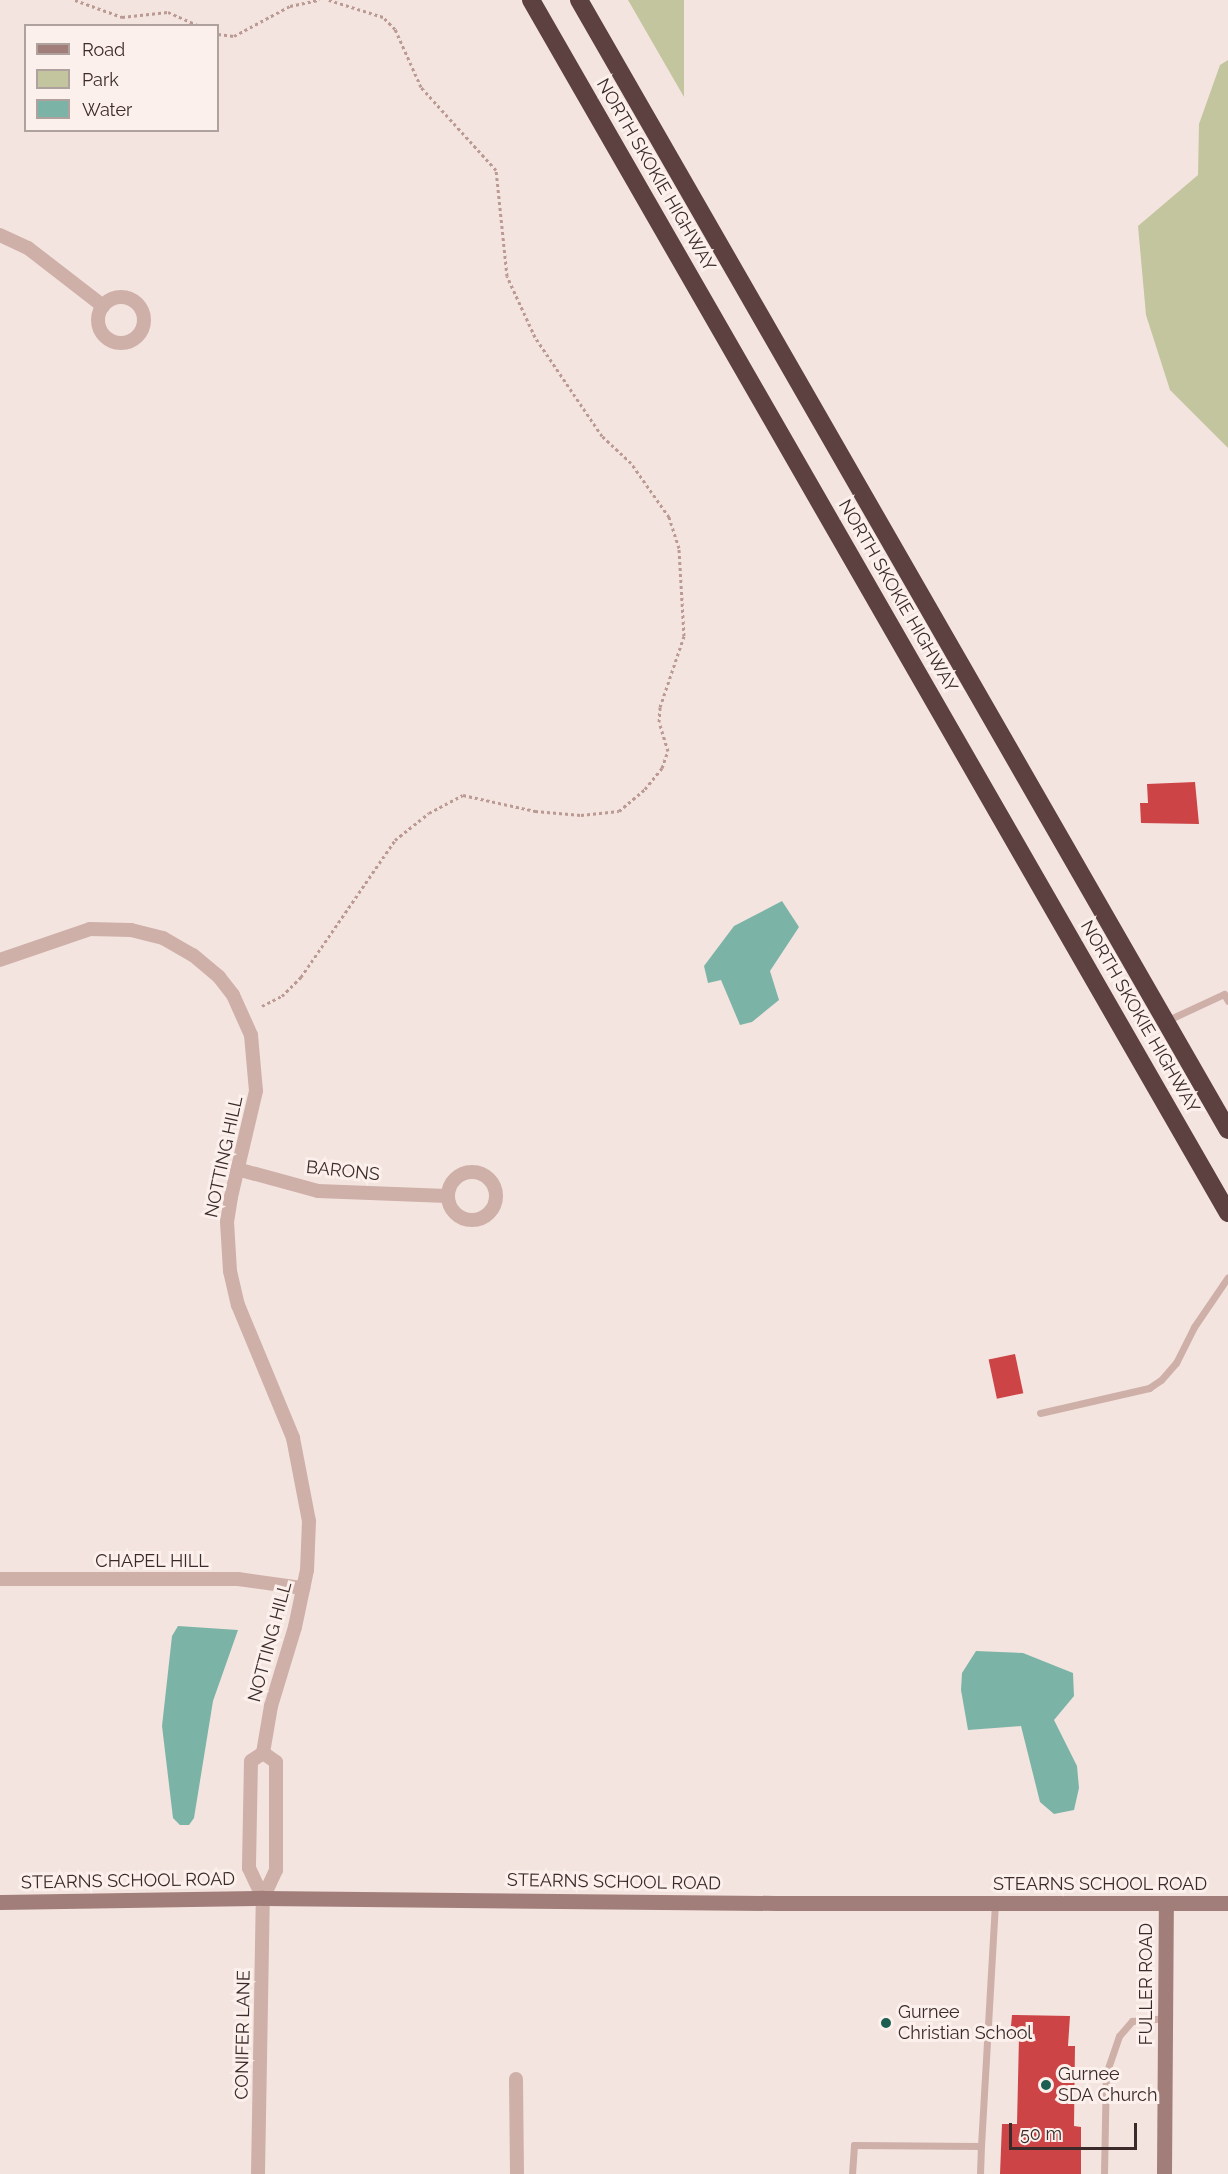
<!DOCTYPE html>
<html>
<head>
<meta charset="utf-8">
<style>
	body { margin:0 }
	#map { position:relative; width:1228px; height:2174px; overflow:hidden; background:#f4e4df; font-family:Raleway,sans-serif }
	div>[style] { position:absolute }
	.green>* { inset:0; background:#c2c59d }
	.water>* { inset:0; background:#7bb4a7 }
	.building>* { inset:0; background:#cd4446; transform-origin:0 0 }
	.path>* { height:3px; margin-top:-1.5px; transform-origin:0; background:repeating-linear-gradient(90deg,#ba9a93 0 3px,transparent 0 6px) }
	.lane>* { height:7px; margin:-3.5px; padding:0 3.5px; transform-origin:3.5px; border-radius:3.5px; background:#ceb0a9 }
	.street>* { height:14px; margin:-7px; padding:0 7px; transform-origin:7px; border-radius:7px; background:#ceb0a9 }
	.street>.ring { margin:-7px; padding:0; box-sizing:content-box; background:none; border:14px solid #ceb0a9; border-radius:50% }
	.secondary>* { height:15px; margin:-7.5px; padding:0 7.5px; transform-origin:7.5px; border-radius:7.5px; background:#a27e7a }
	.highway>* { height:18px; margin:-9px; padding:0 9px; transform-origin:9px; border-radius:9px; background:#5c4140 }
	.dots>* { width:16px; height:16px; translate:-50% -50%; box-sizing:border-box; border:3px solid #fbf0ec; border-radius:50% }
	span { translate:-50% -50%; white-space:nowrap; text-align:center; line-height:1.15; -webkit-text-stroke:6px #fbf0ec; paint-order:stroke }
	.street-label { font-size:18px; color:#3b2a29 }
	.poi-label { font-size:18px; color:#3b2a29 }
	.left { translate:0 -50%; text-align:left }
	.legend { position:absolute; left:24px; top:24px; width:195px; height:108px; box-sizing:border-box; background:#fbf0ec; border:2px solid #aea19e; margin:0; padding:8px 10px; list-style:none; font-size:18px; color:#3b2a29 }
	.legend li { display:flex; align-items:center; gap:12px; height:30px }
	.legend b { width:30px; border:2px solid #aea19e }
	.scale { position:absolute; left:1009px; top:2123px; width:128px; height:27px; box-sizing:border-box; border:3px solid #3b2a29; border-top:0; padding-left:8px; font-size:18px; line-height:21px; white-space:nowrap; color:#3b2a29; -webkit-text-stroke:4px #fbf0ec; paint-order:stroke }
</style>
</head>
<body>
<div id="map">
	<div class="green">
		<div style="clip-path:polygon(628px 0,684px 0,684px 97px)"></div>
		<div style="clip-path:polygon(1228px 60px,1228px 448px,1170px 390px,1146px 315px,1138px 226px,1198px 175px,1199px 124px,1220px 65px)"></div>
	</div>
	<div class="water">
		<div style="clip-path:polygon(782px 901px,799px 927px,770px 971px,779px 1000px,752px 1022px,740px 1025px,721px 980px,708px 983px,704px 966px,734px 926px)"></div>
		<div style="clip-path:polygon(178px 1626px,238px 1630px,213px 1701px,194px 1818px,189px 1825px,180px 1825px,173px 1818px,162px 1726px,172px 1636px)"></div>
		<div style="clip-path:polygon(976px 1651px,1023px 1653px,1073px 1673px,1074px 1696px,1054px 1720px,1077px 1766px,1079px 1788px,1074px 1810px,1054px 1814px,1040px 1802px,1021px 1726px,968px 1730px,961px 1690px,962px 1673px)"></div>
	</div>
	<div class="building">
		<div style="clip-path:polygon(1195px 782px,1199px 824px,1141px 823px,1140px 803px,1148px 803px,1147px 784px)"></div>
		<div style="left:1015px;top:1354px;width:40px;height:27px;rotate:78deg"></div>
		<div style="clip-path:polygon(1012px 2015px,1070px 2016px,1068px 2046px,1075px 2046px,1074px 2126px,1081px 2127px,1081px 2174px,1000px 2174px,1002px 2124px,1017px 2124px,1019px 2037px,1010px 2037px)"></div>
	</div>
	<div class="path">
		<div style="left:75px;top:0;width:50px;rotate:19.9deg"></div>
		<div style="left:122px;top:17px;width:46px;rotate:-6.2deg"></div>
		<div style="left:168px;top:12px;width:35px;rotate:24deg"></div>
		<div style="left:218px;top:34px;width:16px;rotate:7deg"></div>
		<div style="left:234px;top:36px;width:64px;rotate:-28.2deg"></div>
		<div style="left:290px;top:6px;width:30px;rotate:-12deg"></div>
		<div style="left:262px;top:1006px;width:22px;rotate:-27deg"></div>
		<div style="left:282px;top:996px;width:27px;rotate:-45deg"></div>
		<div style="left:301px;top:977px;width:166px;rotate:-55.5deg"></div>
		<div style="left:395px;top:840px;width:43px;rotate:-38.5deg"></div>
		<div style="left:429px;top:813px;width:38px;rotate:-28deg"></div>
		<div style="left:463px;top:795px;width:74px;rotate:12.5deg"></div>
		<div style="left:535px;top:811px;width:46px;rotate:5deg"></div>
		<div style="left:581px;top:815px;width:38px;rotate:-6deg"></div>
		<div style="left:619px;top:811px;width:34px;rotate:-40deg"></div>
		<div style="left:645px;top:789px;width:27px;rotate:-51deg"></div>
		<div style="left:662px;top:768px;width:18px;rotate:-71deg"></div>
		<div style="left:668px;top:751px;width:30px;rotate:-107deg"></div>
		<div style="left:659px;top:722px;width:15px;rotate:-86deg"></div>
		<div style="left:660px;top:707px;width:75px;rotate:-71.3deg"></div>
		<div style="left:684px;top:636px;width:88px;rotate:-93.3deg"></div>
		<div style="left:679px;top:548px;width:33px;rotate:-108deg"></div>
		<div style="left:669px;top:517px;width:66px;rotate:-125.1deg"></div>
		<div style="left:631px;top:463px;width:40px;rotate:-137deg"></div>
		<div style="left:602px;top:436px;width:120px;rotate:-124.1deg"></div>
		<div style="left:535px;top:337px;width:67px;rotate:-114.7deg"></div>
		<div style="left:507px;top:276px;width:107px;rotate:-95.9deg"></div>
		<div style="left:496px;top:170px;width:112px;rotate:-132.1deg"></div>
		<div style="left:421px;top:87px;width:64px;rotate:-114.1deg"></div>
		<div style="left:395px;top:29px;width:17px;rotate:-135deg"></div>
		<div style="left:383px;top:17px;width:57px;rotate:-162.5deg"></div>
	</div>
	<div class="lane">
		<div style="left:1168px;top:1020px;width:62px;rotate:-24.9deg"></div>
		<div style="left:1224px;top:994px;width:8px;rotate:60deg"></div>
		<div style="left:1040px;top:1413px;width:112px;rotate:-12.9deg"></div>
		<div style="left:1149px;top:1388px;width:14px;rotate:-34deg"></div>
		<div style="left:1161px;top:1380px;width:23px;rotate:-49deg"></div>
		<div style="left:1176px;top:1363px;width:40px;rotate:-63.4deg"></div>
		<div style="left:1194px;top:1327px;width:60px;rotate:-55.8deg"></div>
		<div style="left:852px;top:2174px;width:29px;rotate:-86deg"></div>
		<div style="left:854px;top:2145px;width:127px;rotate:0.5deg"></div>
		<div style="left:981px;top:2146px;width:242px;rotate:-86.7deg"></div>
		<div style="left:980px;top:2174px;width:28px;rotate:-88deg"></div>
		<div style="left:1104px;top:2174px;width:100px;rotate:-88.9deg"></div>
		<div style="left:1106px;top:2074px;width:40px;rotate:-71.1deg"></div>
		<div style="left:1119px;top:2036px;width:20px;rotate:-49deg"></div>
		<div style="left:1132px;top:2021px;width:32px;rotate:-5deg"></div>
	</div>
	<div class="street">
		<div style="left:0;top:235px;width:31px;rotate:25deg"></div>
		<div style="left:28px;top:248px;width:95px;rotate:37.7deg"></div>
		<div class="ring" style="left:98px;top:297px;width:32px;height:32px"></div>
		<div style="left:0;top:960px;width:95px;rotate:-19deg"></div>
		<div style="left:90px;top:929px;width:41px;rotate:1.4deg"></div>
		<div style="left:131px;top:930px;width:33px;rotate:14deg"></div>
		<div style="left:163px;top:938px;width:34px;rotate:30deg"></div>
		<div style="left:193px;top:955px;width:34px;rotate:40deg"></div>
		<div style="left:219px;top:977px;width:23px;rotate:52deg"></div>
		<div style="left:233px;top:995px;width:44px;rotate:65.8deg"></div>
		<div style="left:251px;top:1035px;width:56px;rotate:84.9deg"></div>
		<div style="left:256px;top:1091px;width:109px;rotate:103.3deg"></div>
		<div style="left:231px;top:1197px;width:25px;rotate:99deg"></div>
		<div style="left:227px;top:1222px;width:49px;rotate:86.5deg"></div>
		<div style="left:230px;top:1271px;width:35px;rotate:77deg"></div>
		<div style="left:238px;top:1305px;width:144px;rotate:67.5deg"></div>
		<div style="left:293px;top:1438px;width:85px;rotate:79.1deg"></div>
		<div style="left:309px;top:1521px;width:49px;rotate:92.3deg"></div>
		<div style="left:307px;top:1570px;width:58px;rotate:101.9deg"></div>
		<div style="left:295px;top:1627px;width:83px;rotate:106.9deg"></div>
		<div style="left:271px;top:1706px;width:48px;rotate:99.7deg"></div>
		<div style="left:263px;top:1753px;width:14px;rotate:146deg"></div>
		<div style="left:251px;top:1761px;width:107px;rotate:91.1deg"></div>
		<div style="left:249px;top:1868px;width:33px;rotate:65deg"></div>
		<div style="left:237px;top:1169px;width:84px;rotate:15.2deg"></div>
		<div style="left:318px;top:1191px;width:129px;rotate:2.2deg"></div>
		<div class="ring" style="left:448px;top:1172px;width:34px;height:34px"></div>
		<div style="left:0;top:1579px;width:238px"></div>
		<div style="left:238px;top:1579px;width:66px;rotate:7.9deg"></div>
		<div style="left:516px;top:2079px;width:95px;rotate:89.4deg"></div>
		<div style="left:258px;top:2174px;width:276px;rotate:-89deg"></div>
		<div style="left:263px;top:1898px;width:31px;rotate:-65deg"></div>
		<div style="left:276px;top:1870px;width:108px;rotate:-90deg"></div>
		<div style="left:276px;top:1762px;width:16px;rotate:-145deg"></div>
	</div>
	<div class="secondary">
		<div style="left:0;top:1902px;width:263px;rotate:-0.9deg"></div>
		<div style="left:263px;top:1898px;width:513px;rotate:0.56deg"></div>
		<div style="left:776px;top:1903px;width:452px"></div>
		<div style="left:1164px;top:2174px;width:271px;rotate:-89.6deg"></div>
	</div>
	<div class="highway">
		<div style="left:531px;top:0;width:1399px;rotate:60.12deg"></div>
		<div style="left:579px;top:0;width:1303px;rotate:60.13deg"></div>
	</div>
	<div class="dots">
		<div style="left:886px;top:2023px;background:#1c5f52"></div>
		<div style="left:1046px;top:2085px;background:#1c5f52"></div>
	</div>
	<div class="street-label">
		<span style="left:656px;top:175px;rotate:60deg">NORTH SKOKIE HIGHWAY</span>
		<span style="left:898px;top:596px;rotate:60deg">NORTH SKOKIE HIGHWAY</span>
		<span style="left:1140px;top:1017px;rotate:60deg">NORTH SKOKIE HIGHWAY</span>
		<span style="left:224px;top:1157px;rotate:-78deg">NOTTING HILL</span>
		<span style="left:343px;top:1171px;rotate:6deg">BARONS</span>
		<span style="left:152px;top:1561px">CHAPEL HILL</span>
		<span style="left:270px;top:1642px;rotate:-75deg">NOTTING HILL</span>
		<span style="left:128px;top:1881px;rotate:-1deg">STEARNS SCHOOL ROAD</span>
		<span style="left:614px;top:1882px;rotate:1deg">STEARNS SCHOOL ROAD</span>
		<span style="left:1100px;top:1884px">STEARNS SCHOOL ROAD</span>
		<span style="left:1146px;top:1984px;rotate:-90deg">FULLER ROAD</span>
		<span style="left:243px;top:2035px;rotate:-89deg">CONIFER LANE</span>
	</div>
	<div class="poi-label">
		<span class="left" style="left:898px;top:2023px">Gurnee<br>Christian School</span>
		<span class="left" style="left:1058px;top:2085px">Gurnee<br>SDA Church</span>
	</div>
	<ul class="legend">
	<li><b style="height:8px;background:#a27e7a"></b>Road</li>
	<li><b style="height:16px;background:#c2c59d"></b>Park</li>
	<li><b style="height:16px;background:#7bb4a7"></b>Water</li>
	</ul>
	<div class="scale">50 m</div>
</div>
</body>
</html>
